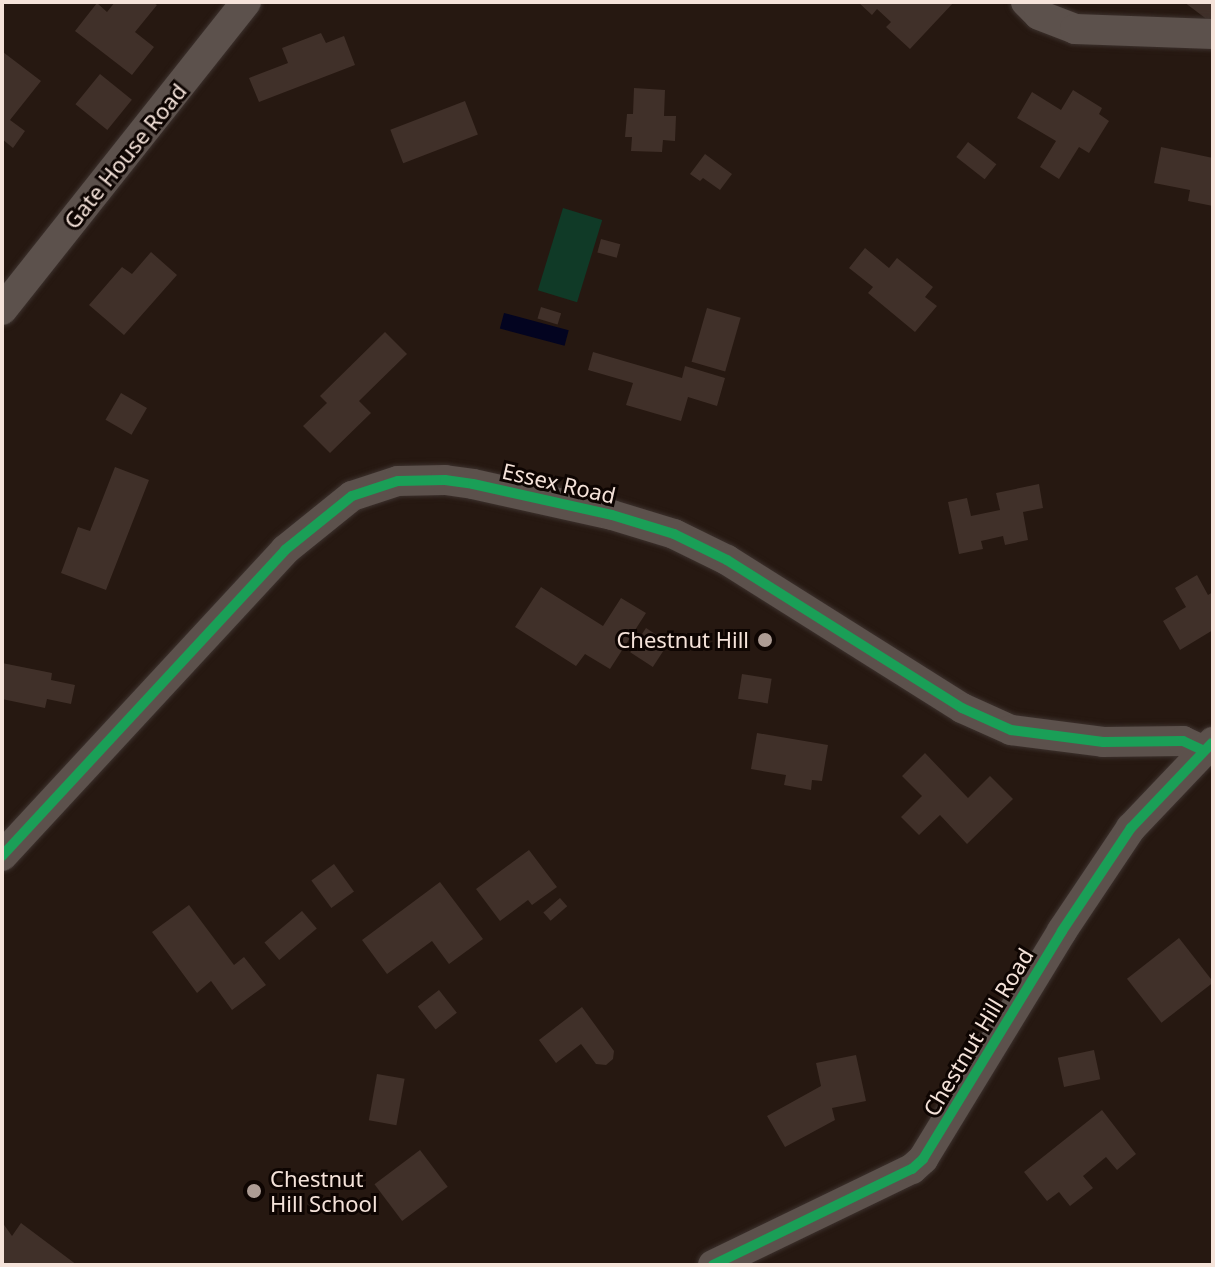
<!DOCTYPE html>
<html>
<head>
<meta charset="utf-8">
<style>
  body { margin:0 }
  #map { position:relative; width:1215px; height:1267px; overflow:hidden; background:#261811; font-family:"Noto Sans",sans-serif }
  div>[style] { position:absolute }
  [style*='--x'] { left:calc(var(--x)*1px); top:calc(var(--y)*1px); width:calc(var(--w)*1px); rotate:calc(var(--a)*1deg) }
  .green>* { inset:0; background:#103a27; transform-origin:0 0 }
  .water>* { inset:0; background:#030420; transform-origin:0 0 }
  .building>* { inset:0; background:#403029; transform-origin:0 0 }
  .roads { filter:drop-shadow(0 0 2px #3c312d) drop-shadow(0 0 2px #3c312d) }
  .minor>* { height:30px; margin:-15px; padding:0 15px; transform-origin:15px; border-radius:15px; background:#5c514c }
  .cycleway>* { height:10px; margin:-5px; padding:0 5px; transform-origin:5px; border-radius:5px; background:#1a9f57 }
  .dots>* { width:22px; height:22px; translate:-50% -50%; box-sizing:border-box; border:4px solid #0e0502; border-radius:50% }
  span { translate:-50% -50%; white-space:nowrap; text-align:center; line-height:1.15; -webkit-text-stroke:6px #0e0502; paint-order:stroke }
  .street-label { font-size:22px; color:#f5e3da }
  .poi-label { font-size:22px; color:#f5e3da }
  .right { translate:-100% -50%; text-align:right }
  .left { translate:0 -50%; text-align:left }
  .frame { position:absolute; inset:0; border:4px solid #f5e3da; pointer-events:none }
</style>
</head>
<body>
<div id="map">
  <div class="green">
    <i style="left:563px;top:208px;width:41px;height:86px;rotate:17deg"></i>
  </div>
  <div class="water">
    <i style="left:504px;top:313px;width:67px;height:16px;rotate:15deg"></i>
  </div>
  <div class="building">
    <i style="clip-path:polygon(115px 2px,152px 2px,157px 5px,135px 32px,154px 47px,132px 75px,75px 31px,97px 3px,107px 12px)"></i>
    <i style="clip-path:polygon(858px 2px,954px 2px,910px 49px,886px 27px,891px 22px,877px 9px,872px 15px)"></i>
    <i style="clip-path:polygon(1184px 2px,1213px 2px,1213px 24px)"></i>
    <i style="clip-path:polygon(321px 33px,326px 43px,344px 36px,355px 65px,259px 102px,249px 78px,288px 63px,282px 48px)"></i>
    <i style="clip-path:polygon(3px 52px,41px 81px,10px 120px,25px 131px,13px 148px,2px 139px)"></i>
    <i style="left:100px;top:74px;width:41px;height:39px;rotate:39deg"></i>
    <i style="clip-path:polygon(634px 88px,665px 90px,664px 116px,676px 116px,675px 141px,663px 140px,662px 152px,631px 151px,632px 137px,625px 137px,627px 114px,633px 114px)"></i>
    <i style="clip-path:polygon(1073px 90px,1102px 108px,1099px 114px,1109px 121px,1089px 153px,1079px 147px,1059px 179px,1040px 167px,1056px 141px,1017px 118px,1032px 92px,1061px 110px)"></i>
    <i style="left:465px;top:101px;width:36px;height:80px;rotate:69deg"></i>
    <i style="left:968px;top:142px;width:36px;height:19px;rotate:38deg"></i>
    <i style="clip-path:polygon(1161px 147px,1213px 158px,1213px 206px,1188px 201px,1190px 190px,1154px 183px)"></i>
    <i style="clip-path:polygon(705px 154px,732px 174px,720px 190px,703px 178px,700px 181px,690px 174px)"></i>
    <i style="left:601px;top:239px;width:20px;height:14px;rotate:15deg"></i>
    <i style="clip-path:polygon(865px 248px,889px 268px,897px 258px,933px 287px,925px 297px,937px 306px,915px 332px,868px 293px,873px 287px,849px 268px)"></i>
    <i style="clip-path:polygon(151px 252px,177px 275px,124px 335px,89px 305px,122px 267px,132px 274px)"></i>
    <i style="left:541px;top:307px;width:21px;height:12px;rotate:17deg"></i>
    <i style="left:707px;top:308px;width:35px;height:56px;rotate:16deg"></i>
    <i style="clip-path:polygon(385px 332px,407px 354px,359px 401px,371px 413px,330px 453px,303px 426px,327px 403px,320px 396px)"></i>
    <i style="clip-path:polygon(593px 352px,682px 378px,685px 366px,725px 378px,717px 406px,688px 397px,681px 421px,626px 405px,633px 383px,588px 370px)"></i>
    <i style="left:121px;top:393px;width:30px;height:31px;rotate:30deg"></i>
    <i style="clip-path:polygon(115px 467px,149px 480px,106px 590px,61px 573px,78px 527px,90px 531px)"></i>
    <i style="clip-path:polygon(1039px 484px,1043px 508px,1023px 512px,1028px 540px,1005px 545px,1003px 536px,981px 541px,983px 549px,959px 554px,948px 502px,967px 498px,971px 516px,1000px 510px,996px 493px)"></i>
    <i style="clip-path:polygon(1197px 575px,1208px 595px,1213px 592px,1213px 630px,1180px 650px,1163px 621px,1186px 607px,1175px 588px)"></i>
    <i style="clip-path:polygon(541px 587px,603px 626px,621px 598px,646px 613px,610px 669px,585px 654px,576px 666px,515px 627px)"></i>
    <i style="left:646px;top:628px;width:27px;height:29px;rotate:33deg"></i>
    <i style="clip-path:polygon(2px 663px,52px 673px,51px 680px,75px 685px,71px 704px,47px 699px,45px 708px,2px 699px)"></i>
    <i style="left:742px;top:674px;width:30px;height:25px;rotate:9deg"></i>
    <i style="clip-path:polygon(757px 733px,828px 745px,822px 781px,812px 780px,811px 790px,784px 785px,786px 775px,751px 769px)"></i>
    <i style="clip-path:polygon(925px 753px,968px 798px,990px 776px,1013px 799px,967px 844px,940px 815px,919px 835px,901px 817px,922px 796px,902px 776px)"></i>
    <i style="clip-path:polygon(529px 850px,557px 887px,532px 905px,528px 900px,500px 921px,476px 889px)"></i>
    <i style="left:334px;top:864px;width:34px;height:28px;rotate:54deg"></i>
    <i style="clip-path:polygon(440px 882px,483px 939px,449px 964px,432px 941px,387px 974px,362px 940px)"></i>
    <i style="left:560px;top:898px;width:11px;height:22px;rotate:49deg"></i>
    <i style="clip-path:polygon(189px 905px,234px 965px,244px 957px,266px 985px,232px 1010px,211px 981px,197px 993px,152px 932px)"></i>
    <i style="left:302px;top:911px;width:23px;height:49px;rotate:50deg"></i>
    <i style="left:1179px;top:938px;width:56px;height:66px;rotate:52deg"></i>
    <i style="left:439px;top:990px;width:29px;height:27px;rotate:52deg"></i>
    <i style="clip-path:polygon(582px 1007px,614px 1051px,613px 1059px,606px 1065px,596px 1064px,581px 1044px,556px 1063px,539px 1040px)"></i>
    <i style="left:1094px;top:1050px;width:30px;height:37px;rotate:78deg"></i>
    <i style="clip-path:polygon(856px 1055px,866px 1101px,832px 1108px,835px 1120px,785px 1147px,767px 1116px,821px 1086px,816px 1063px)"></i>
    <i style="left:377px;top:1074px;width:28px;height:47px;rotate:10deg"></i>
    <i style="clip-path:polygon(1102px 1110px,1136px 1154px,1117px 1170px,1106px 1157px,1083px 1176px,1093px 1188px,1070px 1206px,1059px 1192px,1047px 1201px,1024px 1172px)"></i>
    <i style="left:420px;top:1150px;width:46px;height:57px;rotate:53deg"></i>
    <i style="clip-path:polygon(2px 1222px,12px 1236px,21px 1223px,77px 1265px,2px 1265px)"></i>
  </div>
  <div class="roads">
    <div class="minor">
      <i style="--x:1026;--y:2;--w:18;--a:45"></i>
      <i style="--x:1039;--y:15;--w:39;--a:21"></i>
      <i style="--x:1075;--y:29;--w:138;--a:2.1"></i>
      <i style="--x:2;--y:310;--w:393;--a:-51.6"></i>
      <i style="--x:2;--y:856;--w:417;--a:-47.2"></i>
      <i style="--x:285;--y:550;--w:86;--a:-38.9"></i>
      <i style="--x:352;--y:496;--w:48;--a:-18.1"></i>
      <i style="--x:398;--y:481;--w:47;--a:-1.2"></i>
      <i style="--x:445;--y:480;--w:28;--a:8"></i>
      <i style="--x:473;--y:484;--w:142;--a:12.6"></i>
      <i style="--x:612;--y:515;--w:65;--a:17"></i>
      <i style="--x:674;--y:534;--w:59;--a:26.1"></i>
      <i style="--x:727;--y:560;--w:278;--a:32.2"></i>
      <i style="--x:962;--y:708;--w:54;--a:24.2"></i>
      <i style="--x:1011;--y:730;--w:93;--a:7.4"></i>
      <i style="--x:1103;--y:742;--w:80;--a:-0.7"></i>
      <i style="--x:1183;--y:741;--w:23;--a:25"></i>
      <i style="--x:713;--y:1265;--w:221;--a:-25.8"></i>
      <i style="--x:912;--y:1169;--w:15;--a:-42"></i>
      <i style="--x:923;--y:1159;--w:267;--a:-58.6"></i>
      <i style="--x:1062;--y:931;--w:124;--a:-56.2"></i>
      <i style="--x:1131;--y:828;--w:119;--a:-46.4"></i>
    </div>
  </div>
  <div class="cycleway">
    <i style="--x:2;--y:856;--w:417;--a:-47.2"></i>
    <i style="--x:285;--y:550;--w:86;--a:-38.9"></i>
    <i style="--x:352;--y:496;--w:48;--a:-18.1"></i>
    <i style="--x:398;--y:481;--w:47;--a:-1.2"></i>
    <i style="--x:445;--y:480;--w:28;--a:8"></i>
    <i style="--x:473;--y:484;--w:142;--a:12.6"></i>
    <i style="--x:612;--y:515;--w:65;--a:17"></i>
    <i style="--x:674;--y:534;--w:59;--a:26.1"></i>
    <i style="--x:727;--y:560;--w:278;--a:32.2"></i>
    <i style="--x:962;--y:708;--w:54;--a:24.2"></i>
    <i style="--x:1011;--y:730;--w:93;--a:7.4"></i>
    <i style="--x:1103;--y:742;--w:80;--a:-0.7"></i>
    <i style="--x:1183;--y:741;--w:23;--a:25"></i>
    <i style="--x:713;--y:1265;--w:221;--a:-25.8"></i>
    <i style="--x:912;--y:1169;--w:15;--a:-42"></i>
    <i style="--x:923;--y:1159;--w:267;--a:-58.6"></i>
    <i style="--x:1062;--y:931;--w:124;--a:-56.2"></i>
    <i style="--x:1131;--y:828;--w:117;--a:-46.4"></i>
  </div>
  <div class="dots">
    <i style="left:765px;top:640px;background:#ad9c94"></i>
    <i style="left:254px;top:1191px;background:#ad9c94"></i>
  </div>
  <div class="street-label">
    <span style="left:125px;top:156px;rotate:-51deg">Gate House Road</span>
    <span style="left:559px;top:483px;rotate:13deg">Essex Road</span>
    <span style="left:978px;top:1032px;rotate:-59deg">Chestnut Hill Road</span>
  </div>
  <div class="poi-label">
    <span class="right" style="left:749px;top:640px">Chestnut Hill</span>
    <span class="left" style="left:270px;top:1191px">Chestnut<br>Hill School</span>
  </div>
  <div class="frame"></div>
</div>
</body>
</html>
